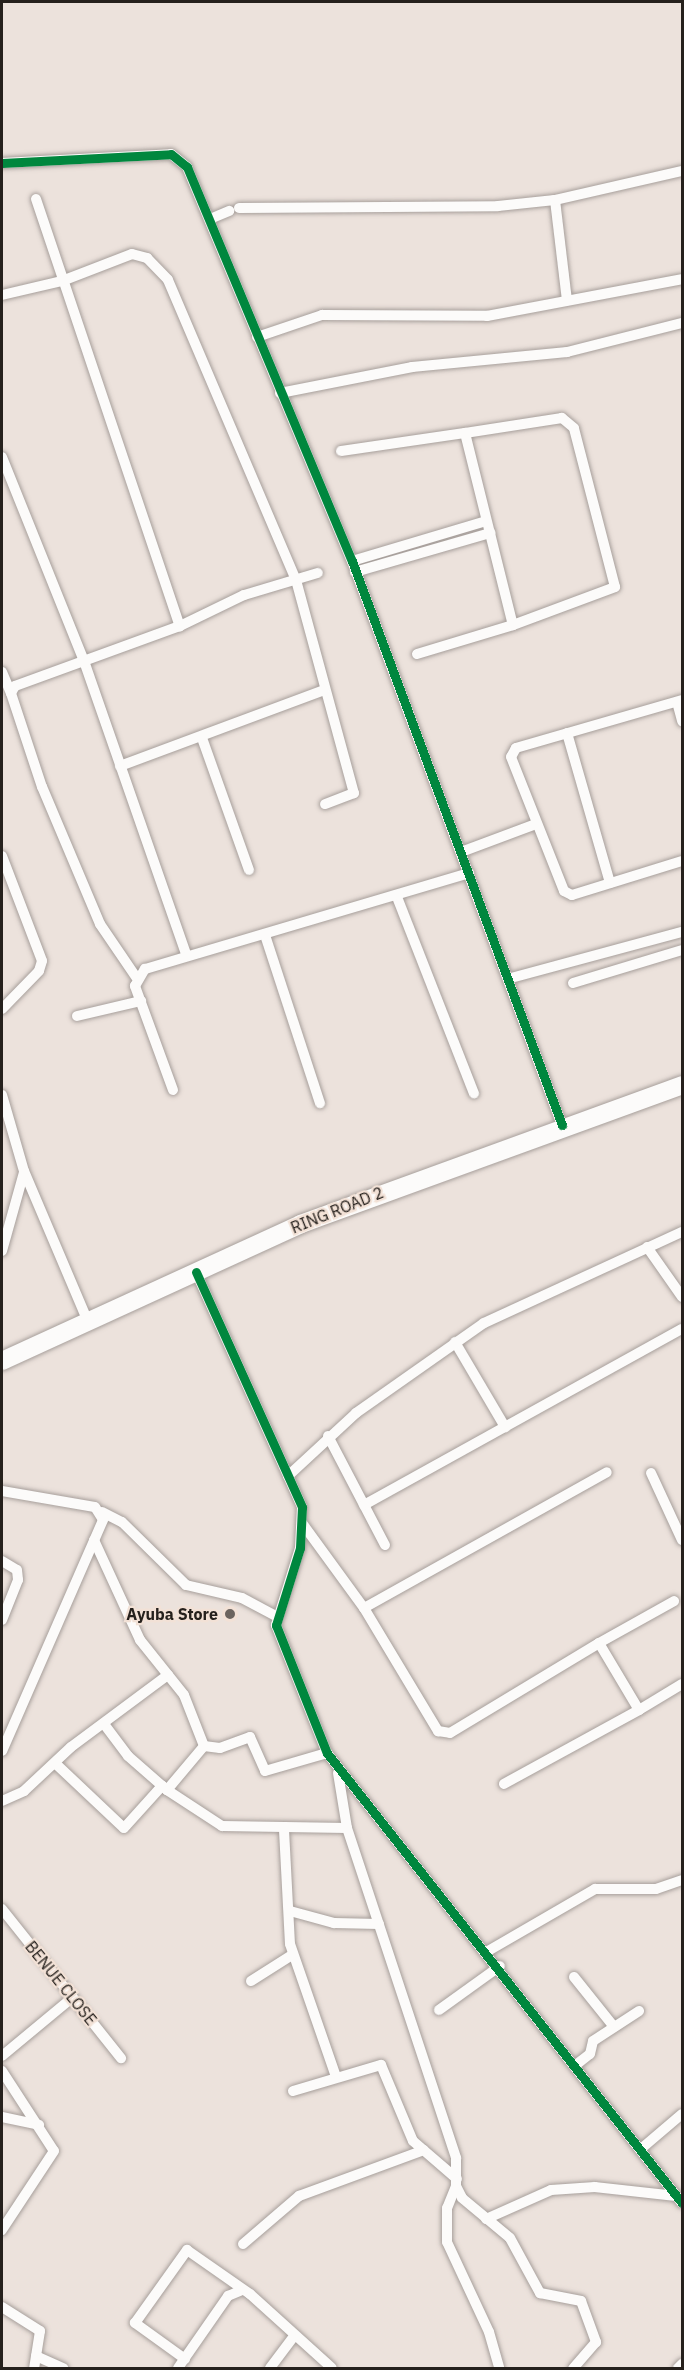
<!DOCTYPE html>
<html>
<head>
<meta charset="utf-8">
<style>
  body { margin:0 }
  #map { position:relative; width:684px; height:2370px; overflow:hidden; background:#ece2dc; font-family:"IBM Plex Sans",sans-serif }
  div>[style] { position:absolute }
  [style*='--x'] { left:calc(var(--x)*1px); top:calc(var(--y)*1px); width:calc(var(--w)*1px); rotate:calc(var(--a)*1deg) }
  .roads { filter:drop-shadow(0 0 2px #a79f9b) drop-shadow(0 0 2px #a79f9b) }
  .minor>* { height:10px; margin:-5px; padding:0 5px; transform-origin:5px; border-radius:5px; background:#fcfbfa }
  .primary>* { height:18px; margin:-9px; padding:0 9px; transform-origin:9px; border-radius:9px; background:#fcfbfa }
  .cycleway>* { height:9px; margin:-4.5px; padding:0 4.5px; transform-origin:4.5px; border-radius:4.5px; background:#00873e }
  .dots>* { width:16px; height:16px; translate:-50% -50%; box-sizing:border-box; border:3px solid #f2e1d6; border-radius:50% }
  span { translate:-50% -50%; white-space:nowrap; text-align:center; line-height:1.15; -webkit-text-stroke:4.5px #f2e1d6; paint-order:stroke }
  .street-label { font-size:16px; color:#25201c }
  .poi-label { font-size:16px; color:#25201c; font-weight:700 }
  .right { translate:-100% -50%; text-align:right }
  .frame { position:absolute; inset:0; border:3px solid #25201c; pointer-events:none }
</style>
</head>
<body>
<div id="map">
  <div class="roads">
    <div class="minor">
      <i style="--x:2;--y:163;--w:169;--a:-3"></i>
      <i style="--x:171;--y:154;--w:21;--a:39"></i>
      <i style="--x:187;--y:167;--w:427;--a:67.3"></i>
      <i style="--x:352;--y:561;--w:602;--a:69.58"></i>
      <i style="--x:36;--y:199;--w:451;--a:71.4"></i>
      <i style="--x:555;--y:200;--w:101;--a:83.2"></i>
      <i style="--x:239;--y:208;--w:259;--a:-0.4"></i>
      <i style="--x:498;--y:206;--w:57;--a:-6"></i>
      <i style="--x:555;--y:200;--w:130;--a:-12.9"></i>
      <i style="--x:210;--y:219;--w:21;--a:-23"></i>
      <i style="--x:2;--y:295;--w:62;--a:-13.1"></i>
      <i style="--x:62;--y:281;--w:75;--a:-21.1"></i>
      <i style="--x:132;--y:254;--w:16;--a:15"></i>
      <i style="--x:147;--y:258;--w:30;--a:46"></i>
      <i style="--x:168;--y:280;--w:326;--a:66.9"></i>
      <i style="--x:296;--y:580;--w:221;--a:74.8"></i>
      <i style="--x:354;--y:793;--w:31;--a:159"></i>
      <i style="--x:257;--y:337;--w:69;--a:-18.7"></i>
      <i style="--x:322;--y:315;--w:165;--a:0.3"></i>
      <i style="--x:487;--y:316;--w:198;--a:-10.7"></i>
      <i style="--x:280;--y:393;--w:135;--a:-11.1"></i>
      <i style="--x:412;--y:367;--w:156;--a:-5.5"></i>
      <i style="--x:567;--y:352;--w:119;--a:-14.2"></i>
      <i style="--x:341;--y:451;--w:125;--a:-8.3"></i>
      <i style="--x:2;--y:457;--w:220;--a:68.1"></i>
      <i style="--x:84;--y:661;--w:312;--a:70.8"></i>
      <i style="--x:352;--y:561;--w:140;--a:-16.6"></i>
      <i style="--x:355;--y:572;--w:141;--a:-16.1"></i>
      <i style="--x:417;--y:654;--w:100;--a:-16.8"></i>
      <i style="--x:513;--y:625;--w:109;--a:-20.4"></i>
      <i style="--x:615;--y:587;--w:164;--a:-104.5"></i>
      <i style="--x:574;--y:428;--w:16;--a:-140"></i>
      <i style="--x:562;--y:418;--w:98;--a:171.2"></i>
      <i style="--x:465;--y:433;--w:198;--a:76"></i>
      <i style="--x:2;--y:672;--w:23;--a:67"></i>
      <i style="--x:682;--y:700;--w:173;--a:163.9"></i>
      <i style="--x:516;--y:748;--w:10;--a:119"></i>
      <i style="--x:511;--y:757;--w:144;--a:68.4"></i>
      <i style="--x:564;--y:891;--w:9;--a:27"></i>
      <i style="--x:572;--y:895;--w:115;--a:-17.2"></i>
      <i style="--x:677;--y:702;--w:20;--a:75"></i>
      <i style="--x:567;--y:733;--w:156;--a:74"></i>
      <i style="--x:202;--y:738;--w:140;--a:70.4"></i>
      <i style="--x:120;--y:766;--w:218;--a:-20.4"></i>
      <i style="--x:461;--y:852;--w:80;--a:-20.5"></i>
      <i style="--x:2;--y:856;--w:112;--a:69.1"></i>
      <i style="--x:42;--y:961;--w:10;--a:107"></i>
      <i style="--x:39;--y:971;--w:53;--a:134.2"></i>
      <i style="--x:397;--y:897;--w:211;--a:68.6"></i>
      <i style="--x:265;--y:935;--w:177;--a:71.9"></i>
      <i style="--x:136;--y:977;--w:64;--a:-124.2"></i>
      <i style="--x:100;--y:924;--w:149;--a:-112.9"></i>
      <i style="--x:42;--y:787;--w:99;--a:-108.3"></i>
      <i style="--x:11;--y:693;--w:8;--a:-60"></i>
      <i style="--x:15;--y:686;--w:176;--a:-20"></i>
      <i style="--x:180;--y:626;--w:71;--a:-25.8"></i>
      <i style="--x:244;--y:595;--w:77;--a:-16.6"></i>
      <i style="--x:511;--y:978;--w:177;--a:-15.1"></i>
      <i style="--x:573;--y:983;--w:114;--a:-16.8"></i>
      <i style="--x:77;--y:1016;--w:66;--a:-13.2"></i>
      <i style="--x:173;--y:1090;--w:111;--a:-110.1"></i>
      <i style="--x:135;--y:986;--w:20;--a:-60"></i>
      <i style="--x:145;--y:969;--w:338;--a:-16.5"></i>
      <i style="--x:2;--y:1095;--w:79;--a:73.9"></i>
      <i style="--x:24;--y:1171;--w:166;--a:67"></i>
      <i style="--x:647;--y:1247;--w:61;--a:55"></i>
      <i style="--x:2;--y:1251;--w:82;--a:-74.4"></i>
      <i style="--x:196;--y:1272;--w:258;--a:65.7"></i>
      <i style="--x:302;--y:1507;--w:41;--a:92.8"></i>
      <i style="--x:300;--y:1548;--w:81;--a:107.3"></i>
      <i style="--x:276;--y:1625;--w:138;--a:68.3"></i>
      <i style="--x:327;--y:1753;--w:573;--a:51.73"></i>
      <i style="--x:455;--y:1342;--w:99;--a:59.5"></i>
      <i style="--x:328;--y:1436;--w:123;--a:62.4"></i>
      <i style="--x:651;--y:1473;--w:74;--a:65.2"></i>
      <i style="--x:288;--y:1476;--w:93;--a:-42.8"></i>
      <i style="--x:356;--y:1413;--w:156;--a:-35.1"></i>
      <i style="--x:484;--y:1323;--w:218;--a:-24.7"></i>
      <i style="--x:2;--y:1491;--w:94;--a:9.8"></i>
      <i style="--x:95;--y:1507;--w:15;--a:58"></i>
      <i style="--x:103;--y:1520;--w:252;--a:113.6"></i>
      <i style="--x:364;--y:1505;--w:363;--a:-29"></i>
      <i style="--x:102;--y:1512;--w:22;--a:27"></i>
      <i style="--x:122;--y:1522;--w:90;--a:44.5"></i>
      <i style="--x:186;--y:1585;--w:57;--a:13.1"></i>
      <i style="--x:242;--y:1598;--w:38;--a:28"></i>
      <i style="--x:302;--y:1523;--w:105;--a:53.9"></i>
      <i style="--x:364;--y:1608;--w:144;--a:59"></i>
      <i style="--x:438;--y:1731;--w:12;--a:9"></i>
      <i style="--x:450;--y:1733;--w:174;--a:-31.1"></i>
      <i style="--x:599;--y:1643;--w:78;--a:59.2"></i>
      <i style="--x:639;--y:1710;--w:154;--a:151.3"></i>
      <i style="--x:94;--y:1540;--w:110;--a:65.3"></i>
      <i style="--x:140;--y:1640;--w:70;--a:51.3"></i>
      <i style="--x:184;--y:1695;--w:55;--a:68.6"></i>
      <i style="--x:204;--y:1746;--w:16;--a:7"></i>
      <i style="--x:220;--y:1748;--w:32;--a:-20"></i>
      <i style="--x:250;--y:1737;--w:37;--a:66"></i>
      <i style="--x:265;--y:1771;--w:65;--a:-16.2"></i>
      <i style="--x:2;--y:1561;--w:17;--a:31"></i>
      <i style="--x:17;--y:1570;--w:10;--a:84"></i>
      <i style="--x:18;--y:1580;--w:43;--a:111.8"></i>
      <i style="--x:364;--y:1608;--w:278;--a:-29.2"></i>
      <i style="--x:599;--y:1643;--w:86;--a:-29.2"></i>
      <i style="--x:639;--y:1710;--w:50;--a:-31.2"></i>
      <i style="--x:104;--y:1724;--w:40;--a:53"></i>
      <i style="--x:128;--y:1756;--w:52;--a:41.1"></i>
      <i style="--x:167;--y:1790;--w:66;--a:33.2"></i>
      <i style="--x:222;--y:1826;--w:125;--a:0.9"></i>
      <i style="--x:56;--y:1764;--w:93;--a:43.3"></i>
      <i style="--x:124;--y:1828;--w:57;--a:-47.9"></i>
      <i style="--x:338;--y:1773;--w:56;--a:80.7"></i>
      <i style="--x:347;--y:1828;--w:348;--a:71.7"></i>
      <i style="--x:456;--y:2158;--w:28;--a:90"></i>
      <i style="--x:456;--y:2186;--w:13;--a:63"></i>
      <i style="--x:462;--y:2198;--w:62;--a:39.8"></i>
      <i style="--x:510;--y:2238;--w:63;--a:61.4"></i>
      <i style="--x:540;--y:2293;--w:42;--a:11"></i>
      <i style="--x:581;--y:2301;--w:44;--a:69.9"></i>
      <i style="--x:596;--y:2342;--w:35;--a:131"></i>
      <i style="--x:167;--y:1790;--w:57;--a:-49.9"></i>
      <i style="--x:2;--y:1801;--w:24;--a:-24"></i>
      <i style="--x:24;--y:1791;--w:64;--a:-43.1"></i>
      <i style="--x:71;--y:1747;--w:121;--a:-36.6"></i>
      <i style="--x:284;--y:1830;--w:114;--a:87"></i>
      <i style="--x:290;--y:1944;--w:141;--a:70.9"></i>
      <i style="--x:2;--y:1909;--w:191;--a:51.4"></i>
      <i style="--x:290;--y:1911;--w:46;--a:15.3"></i>
      <i style="--x:334;--y:1923;--w:45;--a:1.3"></i>
      <i style="--x:488;--y:1951;--w:124;--a:-30.1"></i>
      <i style="--x:595;--y:1889;--w:61;--a:0"></i>
      <i style="--x:656;--y:1889;--w:28;--a:-19"></i>
      <i style="--x:574;--y:1977;--w:64;--a:51.3"></i>
      <i style="--x:251;--y:1981;--w:49;--a:-32.4"></i>
      <i style="--x:439;--y:2010;--w:75;--a:-35.8"></i>
      <i style="--x:2;--y:2056;--w:92;--a:-39.7"></i>
      <i style="--x:577;--y:2064;--w:16;--a:-38"></i>
      <i style="--x:590;--y:2054;--w:13;--a:-77"></i>
      <i style="--x:593;--y:2041;--w:55;--a:-33.1"></i>
      <i style="--x:2;--y:2071;--w:95;--a:57"></i>
      <i style="--x:54;--y:2151;--w:95;--a:123.4"></i>
      <i style="--x:293;--y:2091;--w:92;--a:-16.5"></i>
      <i style="--x:381;--y:2065;--w:82;--a:67.2"></i>
      <i style="--x:413;--y:2141;--w:58;--a:40.8"></i>
      <i style="--x:2;--y:2117;--w:38;--a:12"></i>
      <i style="--x:642;--y:2148;--w:52;--a:-40.4"></i>
      <i style="--x:456;--y:2186;--w:24;--a:112"></i>
      <i style="--x:447;--y:2208;--w:34;--a:90"></i>
      <i style="--x:447;--y:2242;--w:99;--a:65"></i>
      <i style="--x:489;--y:2332;--w:37;--a:74"></i>
      <i style="--x:486;--y:2219;--w:71;--a:-24"></i>
      <i style="--x:551;--y:2190;--w:44;--a:-3.9"></i>
      <i style="--x:595;--y:2187;--w:81;--a:6.4"></i>
      <i style="--x:243;--y:2244;--w:74;--a:-40.6"></i>
      <i style="--x:299;--y:2196;--w:133;--a:-20.2"></i>
      <i style="--x:2;--y:2307;--w:45;--a:32.3"></i>
      <i style="--x:40;--y:2331;--w:37;--a:99"></i>
      <i style="--x:36;--y:2356;--w:30;--a:24"></i>
      <i style="--x:185;--y:2359;--w:62;--a:-144.2"></i>
      <i style="--x:135;--y:2323;--w:90;--a:-54.5"></i>
      <i style="--x:187;--y:2250;--w:77;--a:34.9"></i>
      <i style="--x:250;--y:2294;--w:110;--a:42.1"></i>
      <i style="--x:178;--y:2368;--w:88;--a:-55.2"></i>
      <i style="--x:228;--y:2296;--w:13;--a:-23"></i>
      <i style="--x:270;--y:2368;--w:40;--a:-53"></i>
      <i style="--x:678;--y:2368;--w:6;--a:-45"></i>
    </div>
    <div class="primary">
      <i style="--x:2;--y:1361;--w:329;--a:-24.6"></i>
      <i style="--x:301;--y:1224;--w:406;--a:-20"></i>
    </div>
  </div>
  <div class="cycleway">
    <i style="--x:2;--y:163;--w:169;--a:-3"></i>
    <i style="--x:171;--y:154;--w:21;--a:39"></i>
    <i style="--x:187;--y:167;--w:427;--a:67.3"></i>
    <i style="--x:352;--y:561;--w:602;--a:69.58"></i>
    <i style="--x:196;--y:1272;--w:258;--a:65.7"></i>
    <i style="--x:302;--y:1507;--w:41;--a:92.8"></i>
    <i style="--x:300;--y:1548;--w:81;--a:107.3"></i>
    <i style="--x:276;--y:1625;--w:138;--a:68.3"></i>
    <i style="--x:327;--y:1753;--w:573;--a:51.73"></i>
  </div>
  <div class="dots">
    <i style="left:230px;top:1614px;background:#6b645f"></i>
  </div>
  <div class="street-label">
    <span style="left:337px;top:1210px;rotate:-22deg">RING ROAD 2</span>
    <span style="left:61px;top:1983px;rotate:51deg">BENUE CLOSE</span>
  </div>
  <div class="poi-label">
    <span class="right" style="left:218px;top:1614px">Ayuba Store</span>
  </div>
  <div class="frame"></div>
</div>
</body>
</html>
